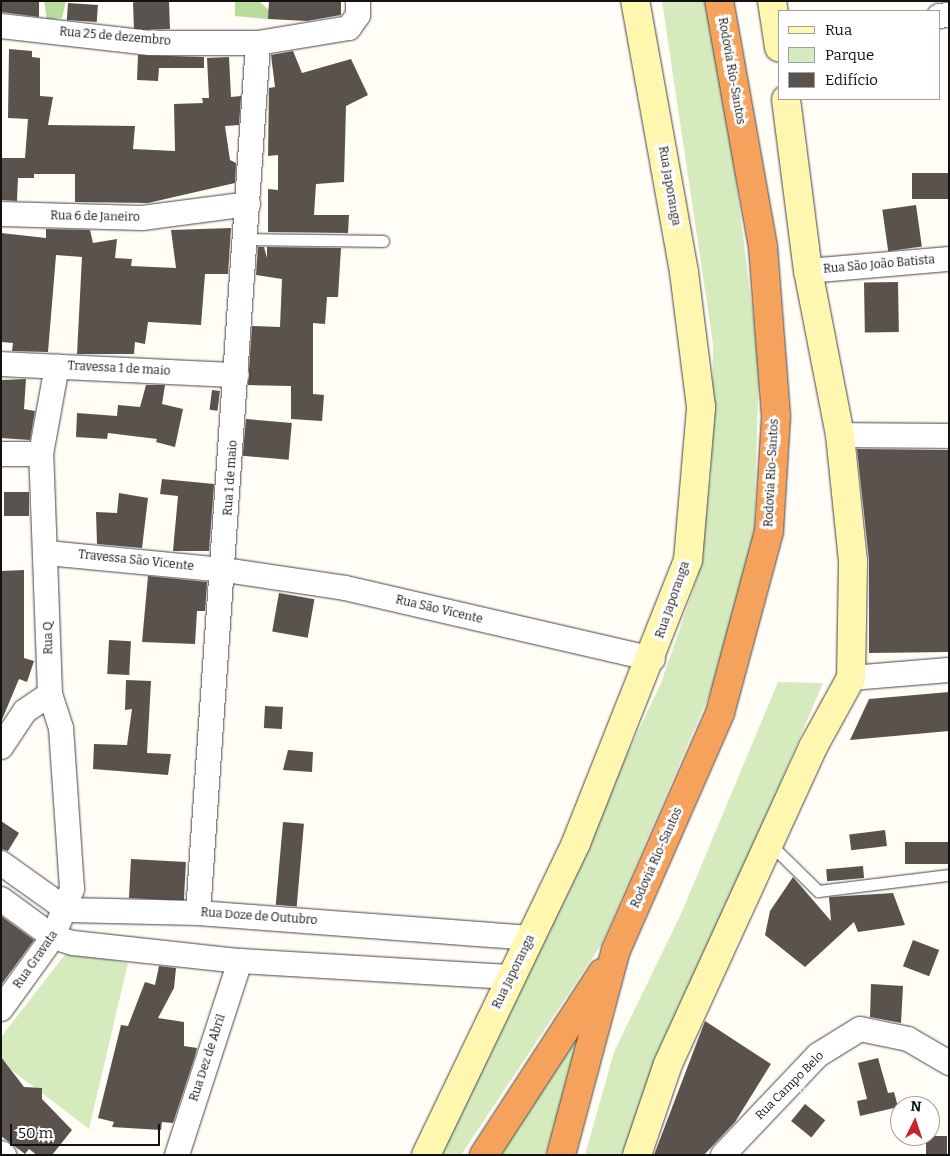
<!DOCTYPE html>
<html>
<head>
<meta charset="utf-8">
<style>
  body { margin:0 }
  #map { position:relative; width:950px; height:1156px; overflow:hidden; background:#fffdf5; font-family:Bitter,serif }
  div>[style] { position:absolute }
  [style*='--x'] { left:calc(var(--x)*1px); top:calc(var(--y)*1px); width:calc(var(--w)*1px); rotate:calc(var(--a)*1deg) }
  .green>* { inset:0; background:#d5ebbd }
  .forest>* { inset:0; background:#b9dc9c }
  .building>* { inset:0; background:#5a524d; transform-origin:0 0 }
  .roads { filter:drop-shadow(0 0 1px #444) drop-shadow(0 0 1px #444) }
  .lane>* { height:11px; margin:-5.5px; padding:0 5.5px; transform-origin:5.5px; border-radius:5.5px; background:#fff }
  .street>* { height:24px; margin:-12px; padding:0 12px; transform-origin:12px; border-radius:12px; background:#fff }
  .secondary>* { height:28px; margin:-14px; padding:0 14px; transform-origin:14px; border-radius:14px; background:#fff6b0 }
  .highway>* { height:28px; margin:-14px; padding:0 14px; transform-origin:14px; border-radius:14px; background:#f5a25d }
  span { translate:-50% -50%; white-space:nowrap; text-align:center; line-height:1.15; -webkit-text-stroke:5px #fff; paint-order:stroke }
  .street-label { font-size:12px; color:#111 }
  .frame { position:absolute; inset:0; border:2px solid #111; pointer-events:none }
  .legend { position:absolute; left:778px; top:10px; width:162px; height:90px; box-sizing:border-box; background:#fff; border:1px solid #a0a0a0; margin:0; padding:6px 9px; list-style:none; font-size:15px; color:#111 }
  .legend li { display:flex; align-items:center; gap:10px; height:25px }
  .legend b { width:25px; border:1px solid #a0a0a0 }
  .north { position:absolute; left:890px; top:1096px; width:50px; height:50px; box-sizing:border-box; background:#fff; border:1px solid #a0a0a0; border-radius:50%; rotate:4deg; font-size:14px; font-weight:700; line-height:20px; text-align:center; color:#111 }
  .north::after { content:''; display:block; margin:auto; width:18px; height:22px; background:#c4262e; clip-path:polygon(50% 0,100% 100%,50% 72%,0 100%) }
  .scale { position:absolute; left:10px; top:1124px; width:150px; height:22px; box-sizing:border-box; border:2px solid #111; border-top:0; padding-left:6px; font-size:15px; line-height:18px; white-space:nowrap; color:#111; -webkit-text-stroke:4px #fff; paint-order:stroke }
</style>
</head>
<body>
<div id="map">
  <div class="green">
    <i style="clip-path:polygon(662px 1px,705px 1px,734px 162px,759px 365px,754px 534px,714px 684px,601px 945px,461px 1155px,437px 1155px,661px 683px,698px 576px,711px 476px,713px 344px)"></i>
    <i style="clip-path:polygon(778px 682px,823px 683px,621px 1155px,585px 1155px,614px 1052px,681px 914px)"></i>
    <i style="clip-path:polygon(67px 952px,128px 963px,89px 1129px,1px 1062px,1px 1037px)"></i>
    <i style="clip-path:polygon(590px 1015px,545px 1155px,497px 1155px)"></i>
  </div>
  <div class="forest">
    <i style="clip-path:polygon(44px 1px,66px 1px,62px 18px,47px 20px)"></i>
    <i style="clip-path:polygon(235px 1px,259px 1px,269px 10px,268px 19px,235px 16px)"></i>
  </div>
  <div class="building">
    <i style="clip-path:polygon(1px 1px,39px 1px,39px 17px,1px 12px)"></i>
    <i style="left:169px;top:1px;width:28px;height:36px;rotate:88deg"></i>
    <i style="clip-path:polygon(269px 1px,341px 1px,341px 15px,307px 21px,268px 19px)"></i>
    <i style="left:68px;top:3px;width:30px;height:17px;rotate:4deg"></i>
    <i style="clip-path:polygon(9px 49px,32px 51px,32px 57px,40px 58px,40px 96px,53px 97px,48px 125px,135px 126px,133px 149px,175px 151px,174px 104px,203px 103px,202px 98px,209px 98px,207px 58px,229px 57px,231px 97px,241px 96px,239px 125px,225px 126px,230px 160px,236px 163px,235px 183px,148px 203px,75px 202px,75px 174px,34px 174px,34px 178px,18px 178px,17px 201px,1px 200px,1px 158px,25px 158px,28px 119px,8px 118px)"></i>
    <i style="clip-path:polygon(293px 51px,302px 73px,351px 59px,368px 95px,346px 106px,344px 182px,316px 184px,314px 215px,349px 215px,348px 233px,268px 232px,268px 189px,278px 190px,278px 155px,268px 156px,269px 88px,275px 87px,271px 55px)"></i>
    <i style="clip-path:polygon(138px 55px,204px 57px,204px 68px,159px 68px,158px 81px,137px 80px)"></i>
    <i style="left:949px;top:173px;width:26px;height:37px;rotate:90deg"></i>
    <i style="left:916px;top:205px;width:42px;height:34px;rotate:82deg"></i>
    <i style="clip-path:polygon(231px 228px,228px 274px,205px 274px,201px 325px,148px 322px,145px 344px,135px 342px,134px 354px,77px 354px,82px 257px,56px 255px,48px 352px,12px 351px,13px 343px,1px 342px,1px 233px,46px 238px,46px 229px,90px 230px,93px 243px,117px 239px,115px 258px,132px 259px,131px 266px,176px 268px,171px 230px)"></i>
    <i style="clip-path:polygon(258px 247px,264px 247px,267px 258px,267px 247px,341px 248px,338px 297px,327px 297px,325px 324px,313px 323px,313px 394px,324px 395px,322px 421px,291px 419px,291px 386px,248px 385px,252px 326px,280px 327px,282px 279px,256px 275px)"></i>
    <i style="left:898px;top:282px;width:50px;height:34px;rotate:89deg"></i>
    <i style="clip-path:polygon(26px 379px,24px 409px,35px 411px,30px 440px,1px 438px,1px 380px)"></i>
    <i style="clip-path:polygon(146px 385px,165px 385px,162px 404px,183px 409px,175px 447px,156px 442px,157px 439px,108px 433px,107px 439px,76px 437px,77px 413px,117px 416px,118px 405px,140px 407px)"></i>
    <i style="left:212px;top:390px;width:8px;height:20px;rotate:7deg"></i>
    <i style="left:246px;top:419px;width:46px;height:37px;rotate:5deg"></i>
    <i style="clip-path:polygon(857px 449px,949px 450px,949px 652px,869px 653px,869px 560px)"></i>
    <i style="clip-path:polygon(162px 479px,214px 484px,209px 551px,173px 551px,178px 496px,160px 494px)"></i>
    <i style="left:4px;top:492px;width:25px;height:24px"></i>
    <i style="clip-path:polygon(119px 493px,148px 498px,142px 548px,97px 544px,96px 512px,117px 513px)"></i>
    <i style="clip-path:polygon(24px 570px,24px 658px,34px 661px,27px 682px,19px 679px,1px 722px,1px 571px)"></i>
    <i style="clip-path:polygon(148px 576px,207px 582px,205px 611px,197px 611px,195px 644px,142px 642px)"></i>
    <i style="left:279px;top:593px;width:36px;height:39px;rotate:10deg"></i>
    <i style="left:109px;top:640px;width:22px;height:34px;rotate:3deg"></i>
    <i style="clip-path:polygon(126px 680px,151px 681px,147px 753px,171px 754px,168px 775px,93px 769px,94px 744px,127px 745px,132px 709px,125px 710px)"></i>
    <i style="clip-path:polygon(949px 692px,949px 731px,850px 740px,869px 699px)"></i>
    <i style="left:265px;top:706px;width:18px;height:22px;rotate:3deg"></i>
    <i style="clip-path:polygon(288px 750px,313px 752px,312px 772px,283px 770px)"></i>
    <i style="clip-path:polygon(1px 821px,19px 833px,8px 851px,1px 849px)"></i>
    <i style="left:283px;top:822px;width:21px;height:83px;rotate:5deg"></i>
    <i style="left:885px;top:830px;width:16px;height:36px;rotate:83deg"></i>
    <i style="left:949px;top:842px;width:22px;height:44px;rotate:90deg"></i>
    <i style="left:131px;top:859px;width:55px;height:39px;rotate:3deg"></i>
    <i style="left:863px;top:866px;width:12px;height:37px;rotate:85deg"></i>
    <i style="clip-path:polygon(793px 877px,831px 921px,829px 897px,893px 893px,905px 925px,858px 932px,854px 922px,805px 967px,765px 935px,770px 911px)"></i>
    <i style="clip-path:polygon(1px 916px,34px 940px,1px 985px)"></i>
    <i style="left:913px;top:940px;width:28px;height:28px;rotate:21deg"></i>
    <i style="clip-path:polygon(159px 966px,176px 968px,174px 988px,158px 1018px,184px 1022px,184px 1046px,197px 1048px,195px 1056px,173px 1123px,162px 1122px,161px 1130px,112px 1127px,114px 1122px,98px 1118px,121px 1025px,128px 1026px,145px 982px,155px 985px)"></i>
    <i style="clip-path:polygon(871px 984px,903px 986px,901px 1023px,870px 1017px)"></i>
    <i style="clip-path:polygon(705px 1021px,771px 1064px,735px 1122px,704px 1155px,654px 1155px)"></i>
    <i style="clip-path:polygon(1px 1057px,24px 1087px,42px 1088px,42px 1099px,72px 1130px,52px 1155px,37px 1155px,29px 1149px,25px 1154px,1px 1136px)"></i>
    <i style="clip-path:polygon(878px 1058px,888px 1093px,894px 1092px,898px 1107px,860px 1116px,857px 1101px,867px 1099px,858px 1063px)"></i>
    <i style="left:805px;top:1104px;width:26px;height:22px;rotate:39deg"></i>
    <i style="left:926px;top:1136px;width:21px;height:19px"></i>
  </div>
  <div class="roads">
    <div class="lane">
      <i style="--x:246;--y:239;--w:137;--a:0.8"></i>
      <i style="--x:769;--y:843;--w:69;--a:44.4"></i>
      <i style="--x:818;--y:891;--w:132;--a:-7"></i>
    </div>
    <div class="street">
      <i style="--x:939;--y:16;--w:10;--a:-6"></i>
      <i style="--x:1;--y:26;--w:150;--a:6.5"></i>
      <i style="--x:150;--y:43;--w:108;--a:0"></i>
      <i style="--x:258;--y:43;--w:92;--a:-9.4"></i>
      <i style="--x:349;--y:28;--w:16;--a:-55"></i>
      <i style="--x:358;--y:15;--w:14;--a:-90"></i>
      <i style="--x:1;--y:214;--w:141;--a:1.6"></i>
      <i style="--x:142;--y:218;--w:107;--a:-7.5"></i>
      <i style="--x:808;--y:271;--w:142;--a:-4.9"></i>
      <i style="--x:1;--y:364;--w:236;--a:2.7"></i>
      <i style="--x:840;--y:435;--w:109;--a:0.5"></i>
      <i style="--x:1;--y:454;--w:40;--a:0"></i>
      <i style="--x:47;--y:553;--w:179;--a:5.5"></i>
      <i style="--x:225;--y:570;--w:121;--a:8.5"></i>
      <i style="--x:345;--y:588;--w:316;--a:13"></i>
      <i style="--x:851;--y:678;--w:98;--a:-4.7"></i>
      <i style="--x:1;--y:747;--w:43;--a:-56.3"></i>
      <i style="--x:25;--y:711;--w:30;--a:-34"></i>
      <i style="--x:1;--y:863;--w:81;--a:35.5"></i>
      <i style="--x:67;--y:910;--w:131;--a:1.3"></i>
      <i style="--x:198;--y:913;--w:334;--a:4.3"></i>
      <i style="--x:1;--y:899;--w:64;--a:36.2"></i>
      <i style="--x:53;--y:937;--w:21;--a:17"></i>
      <i style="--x:73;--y:943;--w:168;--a:6.2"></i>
      <i style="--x:240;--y:961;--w:272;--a:3.4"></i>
      <i style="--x:198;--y:913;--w:872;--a:-86.05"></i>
      <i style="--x:1;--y:1009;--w:89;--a:-54.2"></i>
      <i style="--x:53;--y:937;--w:52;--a:-68.4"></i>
      <i style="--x:72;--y:889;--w:161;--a:-93.9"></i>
      <i style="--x:61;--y:728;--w:36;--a:-108"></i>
      <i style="--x:50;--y:694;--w:240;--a:-92.1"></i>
      <i style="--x:41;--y:454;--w:89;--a:-79.7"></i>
      <i style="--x:1;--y:1153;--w:4;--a:34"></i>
      <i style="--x:177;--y:1155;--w:204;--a:-72"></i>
      <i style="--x:723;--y:1155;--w:138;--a:-46.5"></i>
      <i style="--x:818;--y:1055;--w:49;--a:-31.8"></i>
      <i style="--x:860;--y:1029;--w:49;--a:11.8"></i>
      <i style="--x:908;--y:1039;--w:48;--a:30.3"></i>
    </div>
    <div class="secondary">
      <i style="--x:772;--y:1;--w:47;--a:81.3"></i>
      <i style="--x:426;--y:1155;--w:346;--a:-64.3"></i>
      <i style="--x:576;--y:843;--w:304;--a:-68.4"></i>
      <i style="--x:688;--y:560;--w:154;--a:-85.1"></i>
      <i style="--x:701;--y:407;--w:136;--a:-97.2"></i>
      <i style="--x:684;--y:272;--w:275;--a:-100.2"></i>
      <i style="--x:637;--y:1155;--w:96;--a:-71.2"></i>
      <i style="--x:668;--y:1064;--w:349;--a:-65.4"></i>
      <i style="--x:813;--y:747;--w:79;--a:-61.2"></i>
      <i style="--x:851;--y:678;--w:117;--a:-89"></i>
      <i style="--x:853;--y:561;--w:127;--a:-95.9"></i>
      <i style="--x:840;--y:435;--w:167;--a:-101"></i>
      <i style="--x:808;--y:271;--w:173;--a:-97.3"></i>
    </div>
    <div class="highway">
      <i style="--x:484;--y:1155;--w:217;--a:-57"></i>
      <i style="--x:561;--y:1155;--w:212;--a:-75"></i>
      <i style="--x:616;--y:950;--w:259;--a:-66.3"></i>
      <i style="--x:720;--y:713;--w:188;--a:-74.9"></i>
      <i style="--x:769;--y:531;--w:115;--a:-86.5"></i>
      <i style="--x:776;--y:416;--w:169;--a:-94.4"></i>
      <i style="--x:763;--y:247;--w:250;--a:-100.1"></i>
    </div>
  </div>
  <div class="street-label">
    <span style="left:115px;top:37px;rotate:5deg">Rua 25 de dezembro</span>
    <span style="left:731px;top:71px;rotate:80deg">Rodovia Rio-Santos</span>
    <span style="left:669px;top:186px;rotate:80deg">Rua Japoranga</span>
    <span style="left:95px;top:217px;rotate:1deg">Rua 6 de Janeiro</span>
    <span style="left:879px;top:265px;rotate:-5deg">Rua São João Batista</span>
    <span style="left:119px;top:369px;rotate:3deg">Travessa 1 de maio</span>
    <span style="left:772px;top:473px;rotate:-87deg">Rodovia Rio-Santos</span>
    <span style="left:231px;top:478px;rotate:-86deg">Rua 1 de maio</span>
    <span style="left:136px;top:561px;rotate:6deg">Travessa São Vicente</span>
    <span style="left:673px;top:600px;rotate:-71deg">Rua Japoranga</span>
    <span style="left:439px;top:610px;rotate:13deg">Rua São Vicente</span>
    <span style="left:49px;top:638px;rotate:-91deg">Rua Q</span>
    <span style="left:657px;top:858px;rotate:-66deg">Rodovia Rio-Santos</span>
    <span style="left:259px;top:917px;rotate:4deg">Rua Doze de Outubro</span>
    <span style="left:36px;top:960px;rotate:-55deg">Rua Gravata</span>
    <span style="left:514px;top:972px;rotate:-64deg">Rua Japoranga</span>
    <span style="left:208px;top:1058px;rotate:-72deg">Rua Dez de Abril</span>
    <span style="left:790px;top:1086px;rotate:-45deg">Rua Campo Belo</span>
  </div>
  <div class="frame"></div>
  <ul class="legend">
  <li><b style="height:6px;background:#fff6b0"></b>Rua</li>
  <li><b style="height:14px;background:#d5ebbd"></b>Parque</li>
  <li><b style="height:14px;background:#5a524d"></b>Edifício</li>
  </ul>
  <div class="north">N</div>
  <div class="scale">50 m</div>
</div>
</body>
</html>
